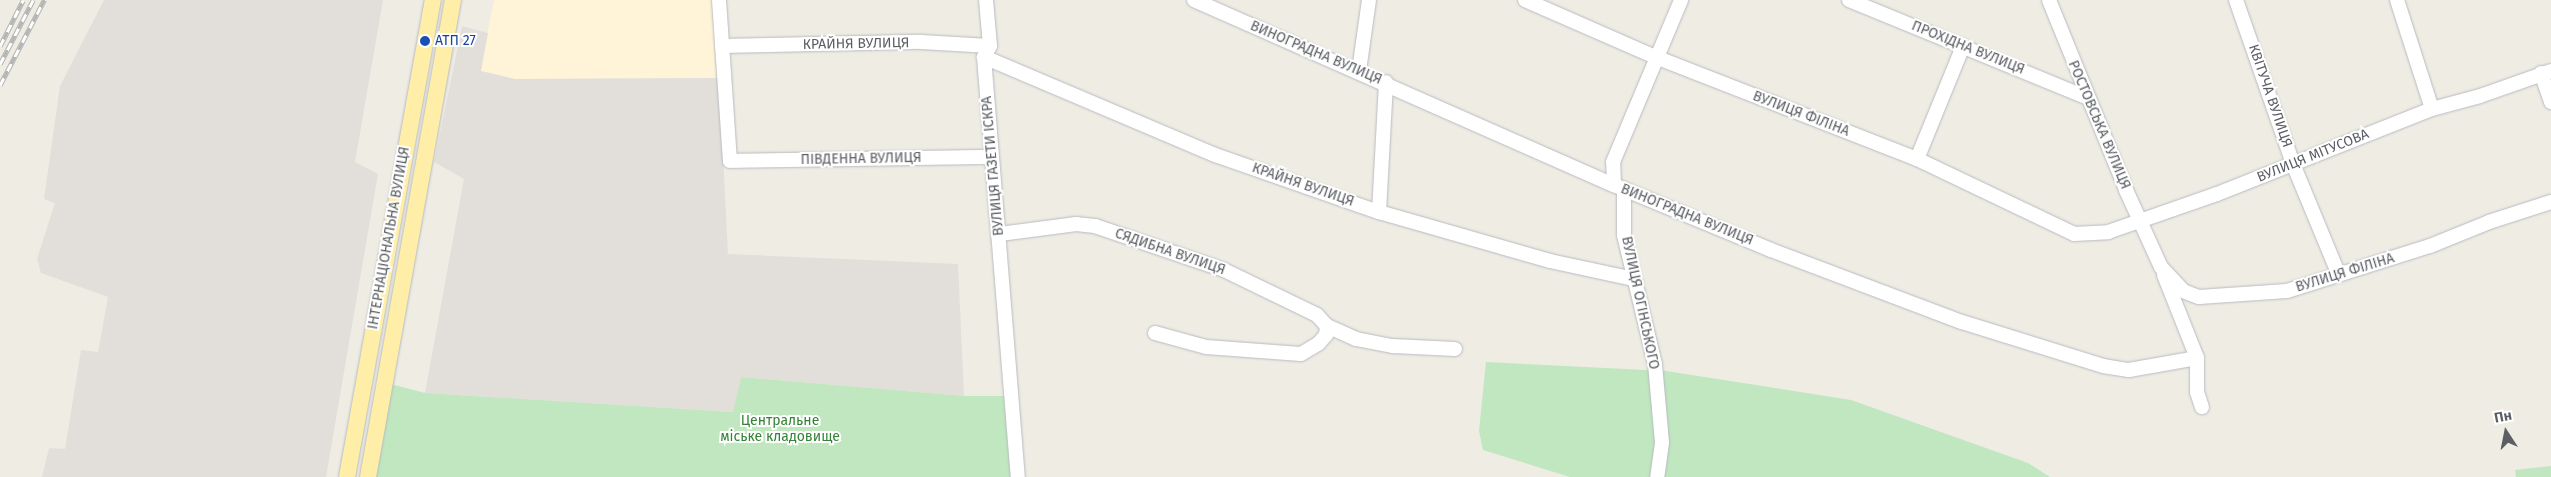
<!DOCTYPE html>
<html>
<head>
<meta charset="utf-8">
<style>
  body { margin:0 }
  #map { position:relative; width:2551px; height:477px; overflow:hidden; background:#eeece3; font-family:"Fira Sans",sans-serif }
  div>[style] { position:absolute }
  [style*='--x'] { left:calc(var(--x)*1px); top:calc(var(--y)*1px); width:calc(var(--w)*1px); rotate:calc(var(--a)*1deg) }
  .commercial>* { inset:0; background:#fff4d8 }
  .industrial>* { inset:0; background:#e2dfdb }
  .green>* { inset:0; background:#c0e7bf }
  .roads { filter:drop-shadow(0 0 1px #b8bbc0) drop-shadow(0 0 1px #b8bbc0) }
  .minor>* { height:14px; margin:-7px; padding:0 7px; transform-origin:7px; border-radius:7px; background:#fff }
  .major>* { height:16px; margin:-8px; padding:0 8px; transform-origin:8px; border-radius:8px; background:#ffeea7 }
  .rail>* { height:4.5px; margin-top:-2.25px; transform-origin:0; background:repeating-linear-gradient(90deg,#fff 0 8px,#b4b5b5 0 16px); box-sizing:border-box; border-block:1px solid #b4b5b5 }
  .dots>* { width:14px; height:14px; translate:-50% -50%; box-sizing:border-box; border:2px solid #fff; border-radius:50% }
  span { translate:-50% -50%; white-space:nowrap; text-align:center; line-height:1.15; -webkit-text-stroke:4px #fff; paint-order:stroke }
  .transit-label { font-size:14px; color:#164399 }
  .left { translate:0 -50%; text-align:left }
  .street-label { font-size:14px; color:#5b5f64 }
  .park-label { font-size:14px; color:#328434 }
  .north { position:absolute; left:2481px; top:407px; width:50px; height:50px; -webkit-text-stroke:4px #fff; paint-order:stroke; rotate:349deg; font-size:14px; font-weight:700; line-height:20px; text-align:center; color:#5b5f64 }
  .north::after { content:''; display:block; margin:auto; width:18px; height:22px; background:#5b5f64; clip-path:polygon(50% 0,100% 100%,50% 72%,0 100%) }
</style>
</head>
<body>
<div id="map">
  <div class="commercial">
    <i style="clip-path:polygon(494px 0,713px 0,719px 78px,515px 79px,480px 71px)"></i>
  </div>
  <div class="industrial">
    <i style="clip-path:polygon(104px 0,383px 0,355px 162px,378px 174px,326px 477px,42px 477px,49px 448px,65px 449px,81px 350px,98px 352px,108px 297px,41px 273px,37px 259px,55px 203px,44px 199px,60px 86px)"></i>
    <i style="clip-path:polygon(462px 26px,488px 33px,481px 71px,515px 79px,719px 78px,728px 254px,958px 264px,964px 396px,741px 377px,734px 412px,425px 393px,464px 179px,434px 162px)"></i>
  </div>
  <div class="green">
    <i style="clip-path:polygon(1486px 362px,1666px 371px,1851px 400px,2028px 463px,2050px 477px,1570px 477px,1483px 450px,1479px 431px)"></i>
    <i style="clip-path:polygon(741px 377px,964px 396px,1013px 396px,1018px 477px,368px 477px,383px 382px,425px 393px,733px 412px)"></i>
    <i style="clip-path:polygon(2551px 466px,2551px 477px,2516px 477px,2515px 470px)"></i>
  </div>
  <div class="roads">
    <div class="minor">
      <i style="--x:719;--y:0;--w:161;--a:86.1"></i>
      <i style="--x:730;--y:161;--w:261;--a:-0.9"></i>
      <i style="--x:986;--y:0;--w:46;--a:85"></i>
      <i style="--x:990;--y:46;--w:13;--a:119"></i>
      <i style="--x:984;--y:57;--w:421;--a:85.4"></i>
      <i style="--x:1194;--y:0;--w:459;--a:23.8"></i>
      <i style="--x:1614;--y:185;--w:170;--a:22.5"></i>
      <i style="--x:1771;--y:250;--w:204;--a:20.7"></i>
      <i style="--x:1962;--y:322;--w:148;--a:17.3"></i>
      <i style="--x:2103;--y:366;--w:26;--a:9"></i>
      <i style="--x:2129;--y:370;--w:69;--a:-10"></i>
      <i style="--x:1525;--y:0;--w:145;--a:23.6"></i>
      <i style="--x:1658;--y:58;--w:278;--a:21.3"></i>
      <i style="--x:1917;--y:159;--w:174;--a:25.5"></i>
      <i style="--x:2074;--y:234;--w:34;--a:-3"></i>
      <i style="--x:2108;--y:232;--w:115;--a:-19.2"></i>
      <i style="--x:2217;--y:194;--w:231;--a:-21.6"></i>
      <i style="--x:2432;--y:109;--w:50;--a:-15.2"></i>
      <i style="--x:2480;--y:96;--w:75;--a:-19.4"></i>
      <i style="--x:1849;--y:0;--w:256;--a:22.3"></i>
      <i style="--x:2049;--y:0;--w:205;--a:67.9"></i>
      <i style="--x:2126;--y:190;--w:85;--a:65.6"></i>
      <i style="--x:2161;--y:267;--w:33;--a:47"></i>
      <i style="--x:2183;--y:291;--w:17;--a:21"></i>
      <i style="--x:2199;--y:297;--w:88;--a:-3.9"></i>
      <i style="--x:2287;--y:291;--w:150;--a:-17.5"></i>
      <i style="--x:2430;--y:246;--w:64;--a:-22.1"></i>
      <i style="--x:2489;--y:222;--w:65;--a:-17.9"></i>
      <i style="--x:2236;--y:0;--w:174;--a:70.8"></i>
      <i style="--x:2293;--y:164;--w:120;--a:67.5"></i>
      <i style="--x:2397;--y:0;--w:114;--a:72.2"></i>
      <i style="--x:722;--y:46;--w:199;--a:-1.2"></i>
      <i style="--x:921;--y:42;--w:69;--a:3.3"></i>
      <i style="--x:984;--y:57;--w:251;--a:23"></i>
      <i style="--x:1215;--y:155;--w:174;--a:19.2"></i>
      <i style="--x:1379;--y:212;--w:178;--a:16"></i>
      <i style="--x:1550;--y:261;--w:85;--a:12.2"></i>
      <i style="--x:1359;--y:71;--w:72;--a:-82"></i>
      <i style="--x:2541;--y:73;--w:31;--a:71"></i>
      <i style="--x:1917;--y:159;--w:122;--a:-67.8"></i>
      <i style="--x:1614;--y:185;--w:23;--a:-92"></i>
      <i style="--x:1613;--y:162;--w:176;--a:-67.2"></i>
      <i style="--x:1624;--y:189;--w:46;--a:90"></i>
      <i style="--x:1624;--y:235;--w:133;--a:76.5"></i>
      <i style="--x:1655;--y:364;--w:79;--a:84.9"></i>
      <i style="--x:1662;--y:443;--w:34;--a:98"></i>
      <i style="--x:1379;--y:212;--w:130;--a:-86.9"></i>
      <i style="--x:1000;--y:234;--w:77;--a:-7.5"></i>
      <i style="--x:1076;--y:224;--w:19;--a:6"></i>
      <i style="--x:1095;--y:226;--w:136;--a:18.8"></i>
      <i style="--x:1224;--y:270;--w:103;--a:25.8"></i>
      <i style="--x:1317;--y:315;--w:15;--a:48"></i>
      <i style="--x:1327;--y:326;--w:32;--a:24"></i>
      <i style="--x:1356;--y:339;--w:38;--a:11"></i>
      <i style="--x:1393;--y:346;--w:62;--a:2.8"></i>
      <i style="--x:2164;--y:275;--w:89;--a:68.3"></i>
      <i style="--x:2197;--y:358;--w:34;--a:90"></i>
      <i style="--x:2197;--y:392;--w:16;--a:72"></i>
      <i style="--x:1155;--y:333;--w:53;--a:15.4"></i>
      <i style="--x:1206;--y:347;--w:95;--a:4.2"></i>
      <i style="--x:1301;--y:354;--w:21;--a:-31"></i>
      <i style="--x:1319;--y:343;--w:11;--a:-49"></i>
      <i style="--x:1326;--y:335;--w:9;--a:-84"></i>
    </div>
    <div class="major">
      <i style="--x:347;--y:477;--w:485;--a:-79.8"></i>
      <i style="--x:368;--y:477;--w:485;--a:-79.9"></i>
    </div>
  </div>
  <div class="rail">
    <i style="--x:0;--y:46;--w:51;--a:-63.4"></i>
    <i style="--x:0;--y:64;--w:72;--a:-62.7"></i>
    <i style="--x:0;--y:85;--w:96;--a:-62.6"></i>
  </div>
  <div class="dots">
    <i style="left:425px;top:41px;background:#1a4fb4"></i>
  </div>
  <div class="transit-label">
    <span class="left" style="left:435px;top:41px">АТП 27</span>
  </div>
  <div class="street-label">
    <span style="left:856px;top:44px;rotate:-1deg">КРАЙНЯ ВУЛИЦЯ</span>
    <span style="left:1968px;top:48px;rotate:22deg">ПРОХІДНА ВУЛИЦЯ</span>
    <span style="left:1316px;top:53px;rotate:23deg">ВИНОГРАДНА ВУЛИЦЯ</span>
    <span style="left:2270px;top:96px;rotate:71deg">КВІТУЧА ВУЛИЦЯ</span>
    <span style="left:1801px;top:114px;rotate:21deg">ВУЛИЦЯ ФІЛІНА</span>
    <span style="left:2099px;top:125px;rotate:67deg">РОСТОВСЬКА ВУЛИЦЯ</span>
    <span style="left:2313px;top:156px;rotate:-22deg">ВУЛИЦЯ МІТУСОВА</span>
    <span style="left:861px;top:159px;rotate:-1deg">ПІВДЕННА ВУЛИЦЯ</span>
    <span style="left:993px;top:166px;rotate:-95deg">ВУЛИЦЯ ГАЗЕТИ ІСКРА</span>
    <span style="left:1303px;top:185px;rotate:19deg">КРАЙНЯ ВУЛИЦЯ</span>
    <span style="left:1687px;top:215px;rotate:22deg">ВИНОГРАДНА ВУЛИЦЯ</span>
    <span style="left:389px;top:238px;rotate:-80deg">ІНТЕРНАЦІОНАЛЬНА ВУЛИЦЯ</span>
    <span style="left:1170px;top:252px;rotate:19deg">СЯДИБНА ВУЛИЦЯ</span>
    <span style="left:2345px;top:273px;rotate:-17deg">ВУЛИЦЯ ФІЛІНА</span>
    <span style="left:1640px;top:303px;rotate:78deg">ВУЛИЦЯ ОГІНСЬКОГО</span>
  </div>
  <div class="park-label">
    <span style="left:780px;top:429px">Центральне<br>міське кладовище</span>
  </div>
  <div class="north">Пн</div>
</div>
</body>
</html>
